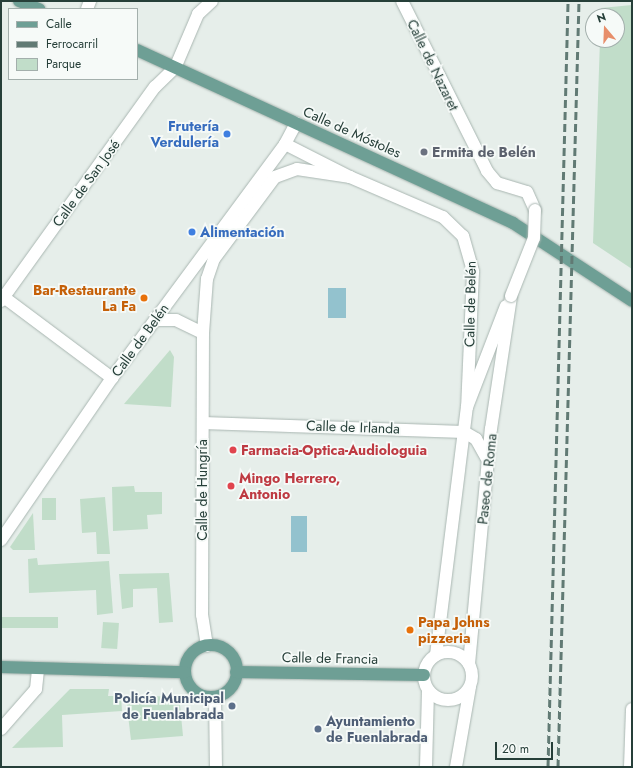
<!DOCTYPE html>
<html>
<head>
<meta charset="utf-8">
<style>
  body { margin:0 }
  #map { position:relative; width:633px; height:768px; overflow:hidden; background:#e6eeea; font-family:Jost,sans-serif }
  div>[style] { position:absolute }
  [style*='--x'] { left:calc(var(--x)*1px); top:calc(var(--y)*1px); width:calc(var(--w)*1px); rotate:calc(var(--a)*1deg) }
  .green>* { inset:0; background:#c1ddc9; transform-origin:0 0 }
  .water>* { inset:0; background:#93c2ce; transform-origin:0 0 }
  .roads { filter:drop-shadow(0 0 1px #a9b6b1) drop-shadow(0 0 1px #a9b6b1) }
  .minor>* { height:12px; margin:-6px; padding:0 6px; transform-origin:6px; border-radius:6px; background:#fff }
  .minor>.ring { margin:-6px; padding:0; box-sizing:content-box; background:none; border:12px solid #fff; border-radius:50% }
  .major>* { height:12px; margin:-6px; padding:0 6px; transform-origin:6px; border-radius:6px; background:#6e9f95 }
  .major>.ring { margin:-6px; padding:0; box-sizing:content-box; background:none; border:12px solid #6e9f95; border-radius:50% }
  .rail>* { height:3px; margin-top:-1.5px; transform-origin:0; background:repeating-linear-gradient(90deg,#617a74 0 8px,transparent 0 12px) }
  .bridges { filter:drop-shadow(0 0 1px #a9b6b1) drop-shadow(0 0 1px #a9b6b1) }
  .minor-bridge>* { height:12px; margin:-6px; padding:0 6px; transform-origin:6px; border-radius:6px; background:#fff }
  .dots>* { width:11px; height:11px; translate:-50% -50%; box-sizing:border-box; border:2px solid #f6faf8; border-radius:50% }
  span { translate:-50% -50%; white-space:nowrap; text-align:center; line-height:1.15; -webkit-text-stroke:3.5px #f6faf8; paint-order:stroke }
  .street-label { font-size:14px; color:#263f39 }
  .shop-label { font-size:14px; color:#366cbe; font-weight:700 }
  .right { translate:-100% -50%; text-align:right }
  .left { translate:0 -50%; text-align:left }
  .worship-label { font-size:14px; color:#5b616d; font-weight:700 }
  .food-label { font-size:14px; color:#c56008; font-weight:700 }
  .health-label { font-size:14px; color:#be3a42; font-weight:700 }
  .service-label { font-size:14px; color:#4e5e75; font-weight:700 }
  .frame { position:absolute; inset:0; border:2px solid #263f39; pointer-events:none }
  .legend { position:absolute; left:8px; top:8px; width:130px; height:72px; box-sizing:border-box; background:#f6faf8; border:1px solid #a3afac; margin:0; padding:5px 7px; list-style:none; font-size:12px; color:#263f39 }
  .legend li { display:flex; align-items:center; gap:8px; height:20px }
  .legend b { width:20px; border:1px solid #a3afac }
  .north { position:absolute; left:585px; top:8px; width:40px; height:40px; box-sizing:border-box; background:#f6faf8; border:1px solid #a3afac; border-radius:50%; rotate:341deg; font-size:11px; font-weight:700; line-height:16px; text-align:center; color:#263f39 }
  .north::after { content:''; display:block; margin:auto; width:14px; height:18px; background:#e78e6a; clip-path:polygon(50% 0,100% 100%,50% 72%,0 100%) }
  .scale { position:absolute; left:495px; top:742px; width:58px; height:18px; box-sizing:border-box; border:2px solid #263f39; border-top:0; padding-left:5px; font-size:12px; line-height:14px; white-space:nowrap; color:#263f39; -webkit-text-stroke:3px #f6faf8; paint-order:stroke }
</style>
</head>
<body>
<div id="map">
  <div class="green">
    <i style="clip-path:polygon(632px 5px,632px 269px,593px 243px,600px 40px,617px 40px,617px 16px,601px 16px,601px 8px)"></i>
    <i style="clip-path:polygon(170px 350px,174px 357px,171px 407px,124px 404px)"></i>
    <i style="clip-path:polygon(134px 486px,135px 492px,162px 492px,162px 514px,147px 515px,148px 529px,113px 531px,112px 487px)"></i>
    <i style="clip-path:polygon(105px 497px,110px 554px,97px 554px,96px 532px,82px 533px,80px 499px)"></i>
    <i style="left:42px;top:498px;width:14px;height:22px"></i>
    <i style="clip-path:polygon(33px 513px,35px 550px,13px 550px,10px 547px)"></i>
    <i style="clip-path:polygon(37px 558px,38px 565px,109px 561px,113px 613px,97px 615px,96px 590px,29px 593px,28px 559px)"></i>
    <i style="clip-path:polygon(169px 573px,173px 622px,159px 623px,157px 588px,133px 589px,133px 607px,122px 609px,119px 574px)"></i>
    <i style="left:58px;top:617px;width:11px;height:57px;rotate:90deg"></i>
    <i style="left:103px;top:622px;width:16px;height:26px;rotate:4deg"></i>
    <i style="clip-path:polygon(70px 689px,109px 689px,108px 696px,121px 696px,122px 711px,62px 715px,63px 747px,12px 748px)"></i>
    <i style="clip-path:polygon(154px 696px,171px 697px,180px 705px,183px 736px,131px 740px,126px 699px)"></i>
  </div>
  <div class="water">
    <i style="left:328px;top:288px;width:18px;height:30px"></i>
    <i style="left:291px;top:516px;width:16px;height:36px"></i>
  </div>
  <div class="roads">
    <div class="minor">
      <i style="--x:402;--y:1;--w:190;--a:63.4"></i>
      <i style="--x:487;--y:171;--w:16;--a:50"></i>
      <i style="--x:497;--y:183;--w:31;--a:17"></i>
      <i style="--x:527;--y:192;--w:20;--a:66"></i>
      <i style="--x:87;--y:9;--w:9;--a:-69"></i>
      <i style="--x:285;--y:144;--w:73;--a:26.9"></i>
      <i style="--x:350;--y:177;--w:101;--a:23.3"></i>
      <i style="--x:443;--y:217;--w:28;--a:44"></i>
      <i style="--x:463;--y:236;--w:37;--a:74"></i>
      <i style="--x:473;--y:272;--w:135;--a:92.5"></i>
      <i style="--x:1;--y:295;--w:139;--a:36.8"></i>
      <i style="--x:1;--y:301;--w:264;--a:-54.3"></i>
      <i style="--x:155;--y:87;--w:28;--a:-44"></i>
      <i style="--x:175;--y:68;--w:59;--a:-66.9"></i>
      <i style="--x:198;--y:14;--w:19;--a:-43"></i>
      <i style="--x:155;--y:320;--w:21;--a:0"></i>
      <i style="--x:176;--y:320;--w:30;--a:26"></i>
      <i style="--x:203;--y:423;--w:261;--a:2"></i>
      <i style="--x:464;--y:432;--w:14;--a:30"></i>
      <i style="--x:476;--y:439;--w:25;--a:61"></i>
      <i style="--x:1;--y:540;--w:196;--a:-55.6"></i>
      <i style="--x:112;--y:378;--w:291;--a:-53.5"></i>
      <i style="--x:285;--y:144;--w:24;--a:-62"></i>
      <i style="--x:207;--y:646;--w:31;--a:-99"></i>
      <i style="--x:202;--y:615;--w:282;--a:-89.8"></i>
      <i style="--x:203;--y:333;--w:54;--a:-85.8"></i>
      <i style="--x:207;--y:279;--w:21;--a:-71"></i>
      <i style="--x:214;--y:259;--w:102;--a:-53.4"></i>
      <i style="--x:275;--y:177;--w:23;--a:-20"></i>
      <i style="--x:297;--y:169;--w:54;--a:8.6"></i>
      <i class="ring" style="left:424px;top:652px;width:36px;height:36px"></i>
      <i style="--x:436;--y:655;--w:250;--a:-82.9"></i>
      <i style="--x:467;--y:407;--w:108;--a:-68.9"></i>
      <i style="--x:469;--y:664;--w:236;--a:-84.7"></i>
      <i style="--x:491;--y:429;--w:134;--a:-81.4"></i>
      <i style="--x:215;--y:697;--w:70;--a:89.2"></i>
      <i style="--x:1;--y:729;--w:53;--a:-48.8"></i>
      <i style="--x:36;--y:689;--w:20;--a:-84"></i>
      <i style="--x:426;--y:767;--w:77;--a:-88.5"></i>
      <i style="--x:456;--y:767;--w:81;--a:-80.1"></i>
      <i style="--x:630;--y:767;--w:58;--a:-88"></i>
    </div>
    <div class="major">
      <i style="--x:19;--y:1;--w:22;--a:22"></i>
      <i style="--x:137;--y:50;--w:414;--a:24.7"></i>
      <i style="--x:513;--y:223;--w:142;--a:33.2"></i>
      <i class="ring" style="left:185px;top:645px;width:40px;height:40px"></i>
      <i style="--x:1;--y:667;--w:184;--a:1.6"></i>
      <i style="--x:236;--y:672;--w:188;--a:0.9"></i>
    </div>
  </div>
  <div class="rail">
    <i style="--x:548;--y:767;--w:766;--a:-88.5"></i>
    <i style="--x:558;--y:767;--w:766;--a:-88.43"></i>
  </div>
  <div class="bridges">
    <div class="minor-bridge">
      <i style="--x:511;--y:296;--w:62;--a:-68.4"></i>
      <i style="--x:534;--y:238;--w:28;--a:-88"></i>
    </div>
  </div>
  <div class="dots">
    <i style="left:227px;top:134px;background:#3f7fe0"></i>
    <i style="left:424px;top:152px;background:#6b7280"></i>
    <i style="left:192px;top:232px;background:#3f7fe0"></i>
    <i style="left:144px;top:298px;background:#e8710a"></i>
    <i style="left:233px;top:450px;background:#e0444e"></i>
    <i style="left:231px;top:486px;background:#e0444e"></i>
    <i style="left:410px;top:630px;background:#e8710a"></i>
    <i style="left:232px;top:706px;background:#5c6f8a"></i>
    <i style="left:318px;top:729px;background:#5c6f8a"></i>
  </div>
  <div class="street-label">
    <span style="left:433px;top:65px;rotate:64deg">Calle de Nazaret</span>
    <span style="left:352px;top:132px;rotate:24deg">Calle de Móstoles</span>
    <span style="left:86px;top:183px;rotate:-54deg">Calle de San José</span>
    <span style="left:470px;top:304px;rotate:-89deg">Calle de Belén</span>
    <span style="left:140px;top:340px;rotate:-54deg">Calle de Belén</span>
    <span style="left:353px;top:427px;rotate:2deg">Calle de Irlanda</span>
    <span style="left:487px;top:479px;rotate:-84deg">Paseo de Roma</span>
    <span style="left:202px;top:490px;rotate:-90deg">Calle de Hungría</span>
    <span style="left:330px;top:658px;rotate:1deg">Calle de Francia</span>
  </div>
  <div class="shop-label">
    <span class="right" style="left:219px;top:134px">Frutería<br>Verdulería</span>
    <span class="left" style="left:200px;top:232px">Alimentación</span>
  </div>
  <div class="worship-label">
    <span class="left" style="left:432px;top:152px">Ermita de Belén</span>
  </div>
  <div class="food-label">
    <span class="right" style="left:136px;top:298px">Bar-Restaurante<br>La Fa</span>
    <span class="left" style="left:418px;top:630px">Papa Johns<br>pizzeria</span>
  </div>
  <div class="health-label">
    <span class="left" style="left:241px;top:450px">Farmacia-Optica-Audiologuia</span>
    <span class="left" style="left:239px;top:486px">Mingo Herrero,<br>Antonio</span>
  </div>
  <div class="service-label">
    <span class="right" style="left:224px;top:706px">Policía Municipal<br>de Fuenlabrada</span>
    <span class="left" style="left:326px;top:729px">Ayuntamiento<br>de Fuenlabrada</span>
  </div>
  <div class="frame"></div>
  <ul class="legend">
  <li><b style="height:5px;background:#6e9f95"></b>Calle</li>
  <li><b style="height:5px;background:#617a74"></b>Ferrocarril</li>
  <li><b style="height:11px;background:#c1ddc9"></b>Parque</li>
  </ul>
  <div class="north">N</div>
  <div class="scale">20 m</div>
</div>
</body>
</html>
